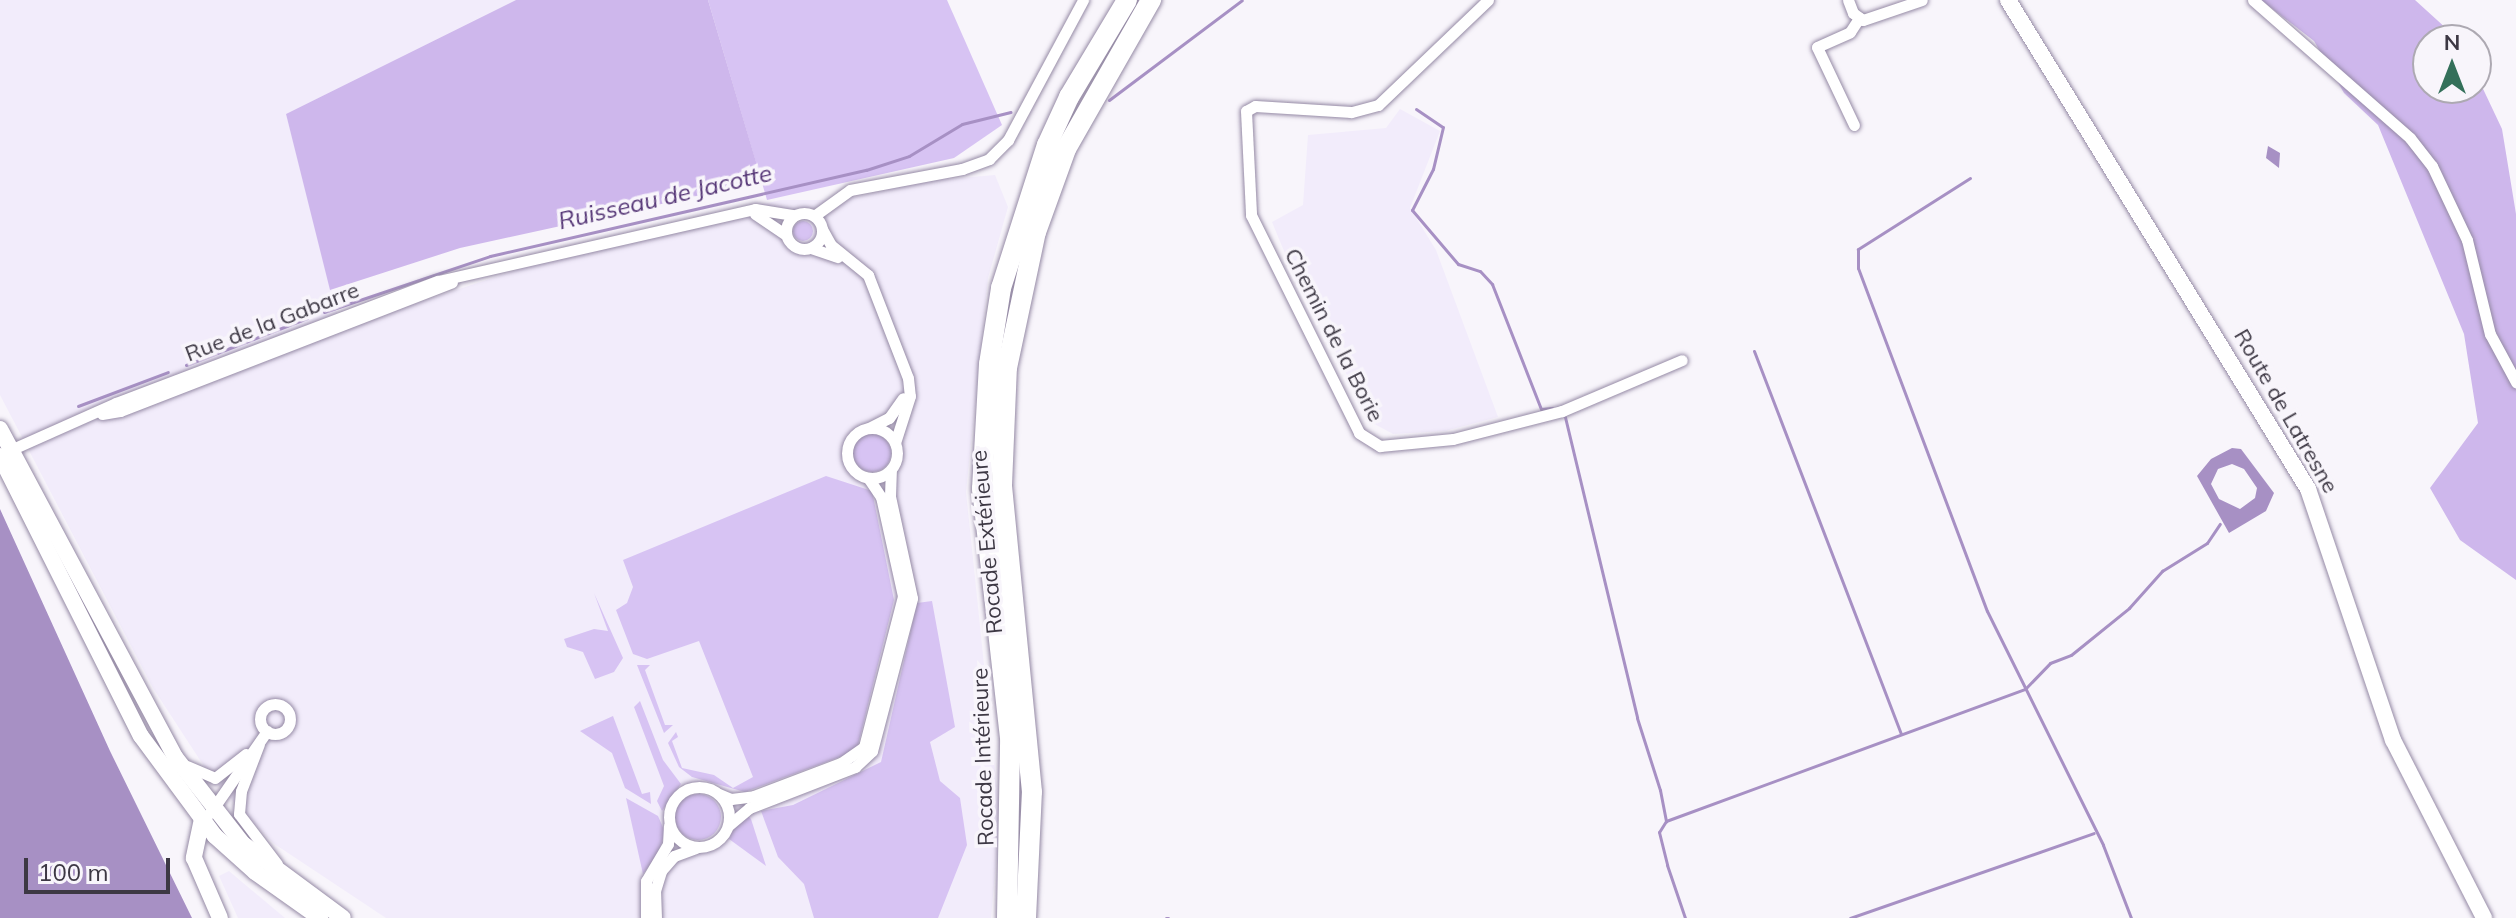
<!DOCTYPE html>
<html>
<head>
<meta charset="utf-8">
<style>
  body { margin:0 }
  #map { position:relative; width:2516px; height:918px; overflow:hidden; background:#f8f5fb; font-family:Mulish,sans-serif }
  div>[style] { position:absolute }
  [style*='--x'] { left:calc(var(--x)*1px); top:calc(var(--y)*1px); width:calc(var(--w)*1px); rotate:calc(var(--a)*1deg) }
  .built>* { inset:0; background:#f2ecfb }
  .green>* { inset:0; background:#d7c3f3 }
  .round { border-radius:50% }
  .forest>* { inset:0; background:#ceb7ec }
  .water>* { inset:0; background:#a790c4 }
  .stream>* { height:3px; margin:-1.5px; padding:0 1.5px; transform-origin:1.5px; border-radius:1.5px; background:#a790c4 }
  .roads { filter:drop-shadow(0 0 2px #958aa5) drop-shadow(0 0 2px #958aa5) }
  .street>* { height:11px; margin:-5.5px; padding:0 5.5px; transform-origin:5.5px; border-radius:5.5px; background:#fff }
  .street>.ring { margin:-5.5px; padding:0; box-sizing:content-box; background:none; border:11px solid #fff; border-radius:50% }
  .secondary>* { height:16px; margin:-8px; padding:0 8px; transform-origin:8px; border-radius:8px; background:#fff }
  .highway>* { height:20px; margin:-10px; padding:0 10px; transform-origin:10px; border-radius:10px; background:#fff }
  span { translate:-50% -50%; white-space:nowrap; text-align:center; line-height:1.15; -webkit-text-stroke:7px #f8f5fb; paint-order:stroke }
  .street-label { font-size:22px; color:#3d3844 }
  .water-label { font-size:24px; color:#563777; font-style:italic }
  .north { position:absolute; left:2412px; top:24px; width:80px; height:80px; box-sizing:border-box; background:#f8f5fb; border:2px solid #ada9b2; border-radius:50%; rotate:0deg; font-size:22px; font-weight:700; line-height:32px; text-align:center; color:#3d3844 }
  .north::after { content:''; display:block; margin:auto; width:28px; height:36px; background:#34705a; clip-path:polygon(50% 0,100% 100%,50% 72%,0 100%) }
  .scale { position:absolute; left:24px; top:858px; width:146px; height:36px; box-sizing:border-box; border:4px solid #3d3844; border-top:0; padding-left:10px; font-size:24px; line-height:28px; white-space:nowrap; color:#3d3844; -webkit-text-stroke:6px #f8f5fb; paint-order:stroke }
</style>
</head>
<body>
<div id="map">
  <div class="built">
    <i style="clip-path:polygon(0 0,516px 0,286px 114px,341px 328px,626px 234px,781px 200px,842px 200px,928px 181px,995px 175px,1008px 207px,988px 278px,966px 492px,1000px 818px,991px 918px,386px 918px,273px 843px,213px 780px,153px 688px,0 395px)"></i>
    <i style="clip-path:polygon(1400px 109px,1440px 131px,1410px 208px,1436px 250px,1498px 417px,1445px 431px,1393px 434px,1369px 421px,1332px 344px,1337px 336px,1331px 320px,1317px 311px,1308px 286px,1298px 285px,1272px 222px,1303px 205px,1308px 135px,1386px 128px)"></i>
    <i style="clip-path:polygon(229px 871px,285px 918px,238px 918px,219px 876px)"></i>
  </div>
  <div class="green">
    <i style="clip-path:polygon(708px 0,947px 0,1002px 125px,954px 158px,767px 200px)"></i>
    <i class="round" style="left:793px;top:221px;width:20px;height:20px"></i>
    <i class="round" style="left:853px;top:434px;width:38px;height:38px"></i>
    <i style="clip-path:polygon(826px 476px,872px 491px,894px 600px,858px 745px,845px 755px,745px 792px,692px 777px,679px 767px,668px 743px,676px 732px,678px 737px,672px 741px,682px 768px,714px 775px,733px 788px,753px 777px,699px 641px,647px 659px,633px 654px,616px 610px,627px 603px,633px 587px,623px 560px)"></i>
    <i style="clip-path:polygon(594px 593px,623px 658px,614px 672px,595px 679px,583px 652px,567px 647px,564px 639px,594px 629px,608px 631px)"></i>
    <i style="clip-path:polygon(932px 601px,955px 727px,930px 742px,940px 781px,960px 798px,967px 845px,938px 918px,814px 918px,804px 884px,778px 857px,761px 811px,793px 805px,881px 762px,917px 603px)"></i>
    <i style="clip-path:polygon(637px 665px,650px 665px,645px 670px,665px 725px,673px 725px,664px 733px)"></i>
    <i style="clip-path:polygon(640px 701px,663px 760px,681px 784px,662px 811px,657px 801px,664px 786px,634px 707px)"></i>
    <i style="clip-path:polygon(613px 716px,642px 794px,650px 792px,651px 804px,625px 788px,612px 753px,580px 731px)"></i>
    <i class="round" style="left:675px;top:794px;width:46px;height:46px"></i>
    <i style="clip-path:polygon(626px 798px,658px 816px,665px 832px,658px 854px,643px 874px)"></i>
    <i style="clip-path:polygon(748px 816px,751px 819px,766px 866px,729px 839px,737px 820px)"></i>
  </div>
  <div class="forest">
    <i style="clip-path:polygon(516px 0,708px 0,762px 182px,460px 248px,330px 290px,286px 114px)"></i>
    <i style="clip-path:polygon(2261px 0,2415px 0,2459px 40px,2428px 40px,2428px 88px,2476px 88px,2476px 74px,2502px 129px,2516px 214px,2516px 580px,2460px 540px,2430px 488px,2478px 423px,2464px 334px,2378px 125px,2344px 93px,2314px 41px)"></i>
  </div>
  <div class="water">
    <i style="clip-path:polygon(2268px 146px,2280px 153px,2279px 168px,2266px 158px)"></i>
    <i style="clip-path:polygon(evenodd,2232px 448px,2241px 449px,2274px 493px,2266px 511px,2229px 533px,2197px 476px,2211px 459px,2232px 448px,2232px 464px,2244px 469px,2257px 488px,2255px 498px,2240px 509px,2219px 499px,2211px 484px,2218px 469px,2232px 464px)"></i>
    <i style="clip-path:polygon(0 509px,110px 751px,192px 918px,0 918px)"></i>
  </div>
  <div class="stream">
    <i style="--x:1109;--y:100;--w:166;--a:-36.9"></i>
    <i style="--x:1416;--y:109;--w:32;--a:34"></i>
    <i style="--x:1443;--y:127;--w:43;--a:103.4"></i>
    <i style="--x:1433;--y:169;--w:46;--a:117.1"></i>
    <i style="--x:1412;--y:210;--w:71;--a:49.6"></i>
    <i style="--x:1458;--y:264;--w:23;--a:18"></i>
    <i style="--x:1480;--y:271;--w:18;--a:47"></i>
    <i style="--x:1492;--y:284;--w:134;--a:68.6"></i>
    <i style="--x:1541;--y:409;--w:11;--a:-5"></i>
    <i style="--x:1970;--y:178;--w:133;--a:147.6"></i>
    <i style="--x:1858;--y:249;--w:19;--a:90"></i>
    <i style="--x:1858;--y:268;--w:366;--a:69.4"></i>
    <i style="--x:1987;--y:611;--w:261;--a:63.6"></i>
    <i style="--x:2103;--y:845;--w:78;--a:69"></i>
    <i style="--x:324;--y:312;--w:175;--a:-18.6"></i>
    <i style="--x:490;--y:256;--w:386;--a:-12.9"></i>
    <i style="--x:866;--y:170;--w:45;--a:-18"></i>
    <i style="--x:909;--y:156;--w:62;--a:-31.1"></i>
    <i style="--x:962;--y:124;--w:50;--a:-13.8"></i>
    <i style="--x:1754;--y:351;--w:410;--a:69"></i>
    <i style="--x:186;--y:365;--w:130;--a:-21.2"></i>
    <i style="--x:78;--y:406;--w:96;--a:-20.7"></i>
    <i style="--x:1565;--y:417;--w:309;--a:76.5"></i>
    <i style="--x:1637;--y:718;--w:76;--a:72.3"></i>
    <i style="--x:1660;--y:790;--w:32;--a:79"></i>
    <i style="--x:1666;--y:821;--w:13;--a:122"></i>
    <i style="--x:1659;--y:832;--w:34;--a:76"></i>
    <i style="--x:1667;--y:865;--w:56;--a:71.2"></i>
    <i style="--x:1666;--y:821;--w:382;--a:-20.2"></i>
    <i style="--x:2025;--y:689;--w:36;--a:-46"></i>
    <i style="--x:2050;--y:663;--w:22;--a:-21"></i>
    <i style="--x:2071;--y:655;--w:75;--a:-39"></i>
    <i style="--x:2129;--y:608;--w:50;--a:-48.3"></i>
    <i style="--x:2162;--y:571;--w:53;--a:-31.9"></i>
    <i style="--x:2207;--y:543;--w:23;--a:-56"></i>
    <i style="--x:1166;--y:918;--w:2;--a:0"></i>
    <i style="--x:1850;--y:918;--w:258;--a:-19.2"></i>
  </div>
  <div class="roads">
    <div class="street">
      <i style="--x:1488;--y:0;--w:152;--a:136.3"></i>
      <i style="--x:1378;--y:105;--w:28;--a:165"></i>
      <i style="--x:1351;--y:112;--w:96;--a:-176.4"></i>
      <i style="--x:1255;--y:106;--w:10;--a:151"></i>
      <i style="--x:1246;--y:111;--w:104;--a:87.2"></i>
      <i style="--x:1251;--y:215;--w:243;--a:63.6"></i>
      <i style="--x:1359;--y:433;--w:25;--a:32"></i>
      <i style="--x:1380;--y:446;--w:73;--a:-5.5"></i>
      <i style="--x:1453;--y:439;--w:113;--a:-14.4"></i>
      <i style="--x:1562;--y:411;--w:130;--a:-23"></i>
      <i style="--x:1848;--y:0;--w:14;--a:69"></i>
      <i style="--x:1853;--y:13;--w:12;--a:35"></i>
      <i style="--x:1863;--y:20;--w:62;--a:-18.7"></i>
      <i style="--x:2253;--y:0;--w:209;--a:41.3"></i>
      <i style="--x:2410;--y:138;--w:36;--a:52"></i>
      <i style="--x:2432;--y:166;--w:82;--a:64.7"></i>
      <i style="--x:2467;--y:240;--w:97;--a:76.3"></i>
      <i style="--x:2490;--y:334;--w:55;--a:61.6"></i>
      <i style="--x:1854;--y:125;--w:86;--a:-115.4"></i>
      <i style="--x:1817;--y:47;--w:36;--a:-24"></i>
      <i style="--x:1850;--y:32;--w:17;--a:-57"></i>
      <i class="ring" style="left:786px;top:213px;width:25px;height:25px"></i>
      <i style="--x:755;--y:214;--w:36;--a:34"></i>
      <i style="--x:814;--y:216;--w:44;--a:-35.8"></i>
      <i style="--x:850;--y:190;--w:114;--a:-10.6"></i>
      <i style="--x:962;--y:169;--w:29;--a:-20"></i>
      <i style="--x:989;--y:159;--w:27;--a:-45"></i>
      <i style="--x:1008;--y:140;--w:159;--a:-61.8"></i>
      <i style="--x:822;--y:229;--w:18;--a:61"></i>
      <i style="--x:831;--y:245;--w:48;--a:39"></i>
      <i style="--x:868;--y:275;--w:110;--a:68.8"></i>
      <i style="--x:908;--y:378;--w:18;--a:84"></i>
      <i style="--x:910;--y:396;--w:49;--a:107.7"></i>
      <i style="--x:811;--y:248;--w:28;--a:19"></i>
      <i style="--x:102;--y:414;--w:18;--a:-9"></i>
      <i style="--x:120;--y:411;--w:356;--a:-21.2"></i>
      <i style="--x:869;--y:428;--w:22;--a:-27"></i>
      <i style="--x:889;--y:418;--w:24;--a:-55"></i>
      <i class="ring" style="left:847px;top:428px;width:39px;height:39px"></i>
      <i style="--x:8;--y:451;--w:118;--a:-24"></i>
      <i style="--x:116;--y:403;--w:344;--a:-20.8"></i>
      <i style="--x:438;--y:281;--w:325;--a:-12.8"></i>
      <i style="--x:755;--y:209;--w:39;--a:9"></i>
      <i class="ring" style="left:260px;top:704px;width:19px;height:19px"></i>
      <i style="--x:259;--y:744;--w:50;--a:111"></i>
      <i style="--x:241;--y:791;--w:23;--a:95"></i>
      <i style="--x:239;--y:814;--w:63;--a:52.8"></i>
      <i style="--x:187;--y:766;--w:30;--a:23"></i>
      <i style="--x:215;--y:778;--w:39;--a:-38"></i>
      <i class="ring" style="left:669px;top:787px;width:49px;height:49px"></i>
      <i style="--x:719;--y:794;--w:13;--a:23"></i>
      <i style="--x:731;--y:799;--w:23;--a:-7"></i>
      <i style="--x:754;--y:796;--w:93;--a:-20.8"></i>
      <i style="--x:841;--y:763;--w:28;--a:-35"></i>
      <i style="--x:864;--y:747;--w:156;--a:-75.5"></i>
      <i style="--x:903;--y:596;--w:101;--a:-102.5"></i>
      <i style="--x:881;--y:497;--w:23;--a:-124"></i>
      <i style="--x:210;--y:813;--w:100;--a:-55.2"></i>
      <i style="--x:729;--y:825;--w:26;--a:-40"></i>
      <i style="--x:749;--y:808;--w:114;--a:-21.1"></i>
      <i style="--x:855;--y:767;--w:23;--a:-43"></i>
      <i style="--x:872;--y:751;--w:158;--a:-75.3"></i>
      <i style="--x:912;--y:598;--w:104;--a:-102.2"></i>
      <i style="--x:890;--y:496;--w:26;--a:-88"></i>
      <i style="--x:646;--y:918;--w:37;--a:-90"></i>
      <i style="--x:646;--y:881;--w:43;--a:-59.3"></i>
      <i style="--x:668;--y:844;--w:18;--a:-87"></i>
      <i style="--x:656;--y:918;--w:27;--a:-92"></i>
      <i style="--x:655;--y:891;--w:21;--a:-73"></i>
      <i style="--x:661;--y:871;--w:20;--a:-49"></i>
      <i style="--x:674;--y:856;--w:23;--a:-20"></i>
    </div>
    <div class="secondary">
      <i style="--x:2008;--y:0;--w:574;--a:58.47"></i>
      <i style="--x:2308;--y:489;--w:265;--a:71.3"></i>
      <i style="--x:2393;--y:740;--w:200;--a:62.9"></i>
      <i style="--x:0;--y:429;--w:372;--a:61.9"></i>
      <i style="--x:175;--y:757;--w:110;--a:52"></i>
      <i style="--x:243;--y:844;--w:124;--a:36.5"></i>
      <i style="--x:0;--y:456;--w:313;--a:63.3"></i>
      <i style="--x:141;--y:736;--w:124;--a:53.5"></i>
      <i style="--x:215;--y:836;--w:54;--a:42"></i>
      <i style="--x:255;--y:872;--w:80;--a:35.3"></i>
      <i style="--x:202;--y:819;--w:40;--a:102"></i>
      <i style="--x:194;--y:858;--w:65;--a:66.6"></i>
    </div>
    <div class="highway">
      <i style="--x:1007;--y:918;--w:180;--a:-89"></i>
      <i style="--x:1010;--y:738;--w:251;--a:-96.4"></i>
      <i style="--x:982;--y:489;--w:125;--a:-86.8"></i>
      <i style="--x:989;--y:364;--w:77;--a:-81"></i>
      <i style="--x:1001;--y:288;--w:150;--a:-72.2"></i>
      <i style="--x:1047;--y:145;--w:53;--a:-65.4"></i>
      <i style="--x:1069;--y:97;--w:113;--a:-59.1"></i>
      <i style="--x:1026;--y:918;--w:126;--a:-87.3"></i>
      <i style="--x:1032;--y:792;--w:308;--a:-95.6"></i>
      <i style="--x:1002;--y:485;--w:117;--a:-87.6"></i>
      <i style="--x:1007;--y:368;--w:139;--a:-78"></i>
      <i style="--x:1036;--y:232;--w:88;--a:-70.1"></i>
      <i style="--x:1066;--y:149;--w:172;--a:-60.3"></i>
    </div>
  </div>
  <div class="street-label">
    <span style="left:272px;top:322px;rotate:-21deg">Rue de la Gabarre</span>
    <span style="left:1334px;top:335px;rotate:63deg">Chemin de la Borie</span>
    <span style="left:2286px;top:411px;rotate:60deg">Route de Latresne</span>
    <span style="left:987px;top:542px;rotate:-95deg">Rocade Extérieure</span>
    <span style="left:983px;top:757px;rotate:-92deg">Rocade Intérieure</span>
  </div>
  <div class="water-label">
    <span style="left:665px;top:197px;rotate:-13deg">Ruisseau de Jacotte</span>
  </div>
  <div class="north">N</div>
  <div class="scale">100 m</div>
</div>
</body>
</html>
